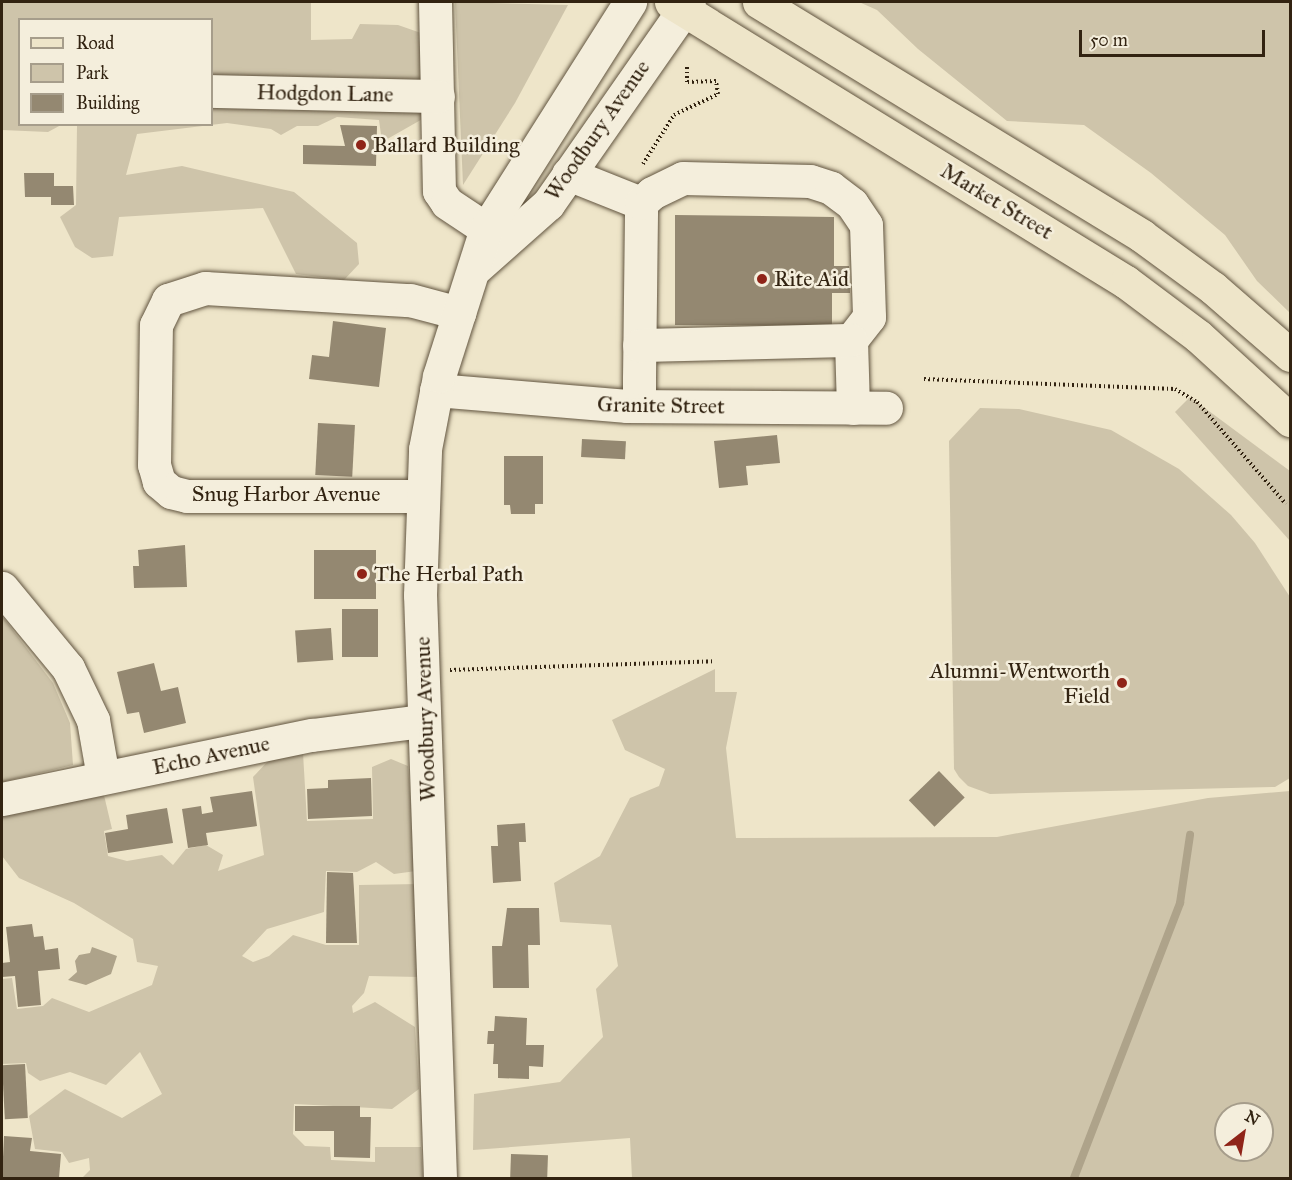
<!DOCTYPE html>
<html>
<head>
<meta charset="utf-8">
<style>
  body { margin:0 }
  #map { position:relative; width:1292px; height:1180px; overflow:hidden; background:#eee5c9; font-family:"IM FELL Great Primer",serif }
  div>[style] { position:absolute }
  [style*='--x'] { left:calc(var(--x)*1px); top:calc(var(--y)*1px); width:calc(var(--w)*1px); rotate:calc(var(--a)*1deg) }
  .green>* { inset:0; background:#cec4aa }
  .water>* { inset:0; background:#aea38a }
  .stream>* { height:8px; margin:-4px; padding:0 4px; transform-origin:4px; border-radius:4px; background:#aea38a }
  .building>* { inset:0; background:#948871; transform-origin:0 0 }
  .path>* { height:4px; margin-top:-2px; transform-origin:0; background:repeating-linear-gradient(90deg,#322311 0 1.5px,transparent 0 4.5px) }
  .roads { filter:drop-shadow(0 0 2px #61543f) drop-shadow(0 0 2px #61543f) }
  .minor>* { height:33px; margin:-16.5px; padding:0 16.5px; transform-origin:16.5px; border-radius:16.5px; background:#f4eedc }
  .major>* { height:33px; margin:-16.5px; padding:0 16.5px; transform-origin:16.5px; border-radius:16.5px; background:#eee5c9 }
  .dots>* { width:16px; height:16px; translate:-50% -50%; box-sizing:border-box; border:3px solid #f4eedc; border-radius:50% }
  span { translate:-50% -50%; white-space:nowrap; text-align:center; line-height:1.15; -webkit-text-stroke:5px #f4eedc; paint-order:stroke }
  .street-label { font-size:22px; color:#322311 }
  .poi-label { font-size:22px; color:#322311 }
  .left { translate:0 -50%; text-align:left }
  .right { translate:-100% -50%; text-align:right }
  .frame { position:absolute; inset:0; border:3px solid #322311; pointer-events:none }
  .legend { position:absolute; left:18px; top:18px; width:195px; height:108px; box-sizing:border-box; background:#f4eedc; border:2px solid #a69d8b; margin:0; padding:8px 10px; list-style:none; font-size:18px; color:#322311 }
  .legend li { display:flex; align-items:center; gap:12px; height:30px }
  .legend b { width:30px; border:2px solid #a69d8b }
  .north { position:absolute; left:1214px; top:1102px; width:60px; height:60px; box-sizing:border-box; background:#f4eedc; border:2px solid #a69d8b; border-radius:50%; rotate:31deg; font-size:16px; font-weight:700; line-height:24px; text-align:center; color:#322311 }
  .north::after { content:''; display:block; margin:auto; width:21px; height:27px; background:#8f2418; clip-path:polygon(50% 0,100% 100%,50% 72%,0 100%) }
  .scale { position:absolute; left:1079px; top:30px; width:186px; height:27px; box-sizing:border-box; border:3px solid #322311; border-top:0; padding-left:8px; font-size:18px; line-height:21px; white-space:nowrap; color:#322311; -webkit-text-stroke:4px #f4eedc; paint-order:stroke }
</style>
</head>
<body>
<div id="map">
  <div class="green">
    <i style="clip-path:polygon(2px 2px,311px 2px,311px 40px,352px 39px,360px 24px,398px 25px,421px 33px,426px 117px,382px 142px,379px 120px,337px 117px,318px 126px,297px 126px,281px 135px,271px 129px,227px 123px,137px 134px,126px 175px,182px 166px,294px 192px,357px 243px,359px 264px,344px 280px,296px 274px,263px 208px,119px 217px,113px 256px,92px 258px,75px 247px,60px 217px,76px 205px,77px 125px,212px 124px,212px 20px,20px 20px,20px 124px,61px 125px,48px 132px,2px 130px)"></i>
    <i style="clip-path:polygon(455px 2px,568px 5px,515px 103px,463px 185px)"></i>
    <i style="clip-path:polygon(859px 2px,1290px 2px,1290px 313px,1257px 281px,1225px 235px,1151px 173px,1084px 125px,1007px 121px,918px 49px,877px 10px)"></i>
    <i style="clip-path:polygon(1190px 397px,1290px 471px,1290px 541px,1175px 412px)"></i>
    <i style="clip-path:polygon(980px 408px,1019px 409px,1111px 430px,1179px 469px,1231px 515px,1255px 543px,1290px 597px,1290px 778px,1275px 787px,990px 794px,968px 786px,959px 777px,954px 769px,949px 441px)"></i>
    <i style="clip-path:polygon(2px 616px,53px 683px,70px 723px,73px 765px,2px 782px)"></i>
    <i style="clip-path:polygon(evenodd,715px 669px,715px 692px,737px 692px,726px 748px,736px 838px,997px 837px,1208px 798px,1290px 791px,1290px 1178px,632px 1178px,630px 1138px,473px 1150px,474px 1094px,560px 1082px,603px 1037px,596px 989px,618px 966px,611px 925px,560px 922px,554px 883px,600px 856px,630px 798px,659px 786px,665px 769px,625px 750px,612px 720px,715px 669px,1226px 1114px,1262px 1114px,1262px 1150px,1226px 1150px,1226px 1114px)"></i>
    <i style="clip-path:polygon(303px 753px,307px 821px,373px 819px,372px 767px,391px 759px,408px 766px,416px 871px,394px 874px,376px 862px,357px 872px,326px 871px,324px 912px,267px 929px,242px 956px,253px 962px,269px 956px,293px 935px,326px 945px,359px 945px,359px 885px,419px 884px,420px 977px,369px 976px,364px 993px,352px 1006px,353px 1013px,375px 1002px,415px 1027px,419px 1089px,392px 1109px,294px 1104px,293px 1134px,305px 1146px,330px 1147px,331px 1160px,375px 1162px,375px 1147px,421px 1147px,423px 1178px,82px 1178px,90px 1170px,89px 1158px,69px 1163px,62px 1152px,35px 1149px,29px 1116px,65px 1089px,122px 1118px,162px 1094px,140px 1052px,106px 1085px,70px 1072px,40px 1081px,28px 1073px,26px 1063px,2px 1064px,2px 979px,12px 978px,17px 1009px,43px 1006px,52px 998px,89px 1012px,152px 985px,158px 966px,137px 962px,133px 939px,74px 903px,19px 878px,2px 856px,2px 813px,103px 791px,112px 829px,104px 831px,108px 856px,127px 861px,162px 855px,173px 865px,186px 849px,206px 845px,223px 855px,218px 871px,264px 855px,253px 777px,269px 760px)"></i>
  </div>
  <div class="water">
    <i style="clip-path:polygon(92px 947px,117px 956px,111px 974px,86px 985px,68px 980px,77px 972px,75px 961px,79px 955px,90px 953px)"></i>
  </div>
  <div class="stream">
    <i style="--x:1074;--y:1178;--w:295;--a:-68.9"></i>
    <i style="--x:1180;--y:903;--w:69;--a:-81.6"></i>
  </div>
  <div class="building">
    <i style="clip-path:polygon(340px 125px,377px 126px,376px 166px,303px 164px,303px 145px,345px 146px)"></i>
    <i style="clip-path:polygon(24px 173px,54px 173px,54px 186px,73px 186px,74px 205px,51px 205px,51px 197px,25px 197px)"></i>
    <i style="clip-path:polygon(675px 215px,834px 217px,834px 266px,849px 266px,850px 293px,832px 293px,832px 326px,675px 325px)"></i>
    <i style="clip-path:polygon(333px 321px,386px 328px,379px 387px,309px 379px,312px 355px,329px 357px)"></i>
    <i style="left:318px;top:423px;width:37px;height:52px;rotate:3deg"></i>
    <i style="clip-path:polygon(777px 435px,780px 463px,746px 466px,748px 485px,719px 488px,714px 441px)"></i>
    <i style="left:582px;top:439px;width:44px;height:18px;rotate:3deg"></i>
    <i style="clip-path:polygon(504px 456px,543px 456px,543px 504px,535px 504px,535px 514px,511px 514px,510px 505px,504px 505px)"></i>
    <i style="clip-path:polygon(185px 545px,187px 587px,134px 588px,133px 566px,139px 566px,138px 550px)"></i>
    <i style="left:314px;top:550px;width:62px;height:49px"></i>
    <i style="left:342px;top:609px;width:36px;height:48px"></i>
    <i style="left:331px;top:628px;width:32px;height:36px;rotate:86deg"></i>
    <i style="clip-path:polygon(154px 663px,161px 691px,178px 687px,186px 723px,144px 733px,139px 712px,127px 714px,117px 672px)"></i>
    <i style="left:939px;top:771px;width:37px;height:42px;rotate:46deg"></i>
    <i style="clip-path:polygon(371px 778px,372px 816px,308px 819px,307px 789px,328px 788px,328px 780px)"></i>
    <i style="clip-path:polygon(252px 791px,257px 826px,206px 833px,208px 845px,188px 848px,182px 809px,201px 806px,202px 814px,213px 812px,210px 797px)"></i>
    <i style="clip-path:polygon(167px 808px,173px 843px,108px 853px,105px 833px,128px 829px,126px 815px)"></i>
    <i style="clip-path:polygon(525px 823px,526px 842px,519px 842px,521px 881px,493px 883px,491px 846px,498px 846px,497px 825px)"></i>
    <i style="clip-path:polygon(327px 872px,353px 873px,357px 943px,326px 943px)"></i>
    <i style="clip-path:polygon(507px 908px,539px 908px,540px 945px,528px 945px,529px 988px,493px 988px,492px 946px,502px 946px)"></i>
    <i style="clip-path:polygon(32px 924px,34px 937px,43px 936px,45px 950px,58px 948px,60px 969px,38px 971px,41px 1005px,18px 1007px,15px 976px,2px 977px,2px 963px,10px 962px,6px 927px)"></i>
    <i style="clip-path:polygon(495px 1016px,527px 1018px,526px 1045px,544px 1045px,543px 1067px,529px 1066px,529px 1079px,498px 1078px,498px 1064px,493px 1064px,494px 1044px,487px 1044px,488px 1031px,494px 1031px)"></i>
    <i style="left:25px;top:1064px;width:54px;height:23px;rotate:87deg"></i>
    <i style="clip-path:polygon(295px 1106px,360px 1106px,360px 1117px,371px 1117px,370px 1158px,334px 1157px,334px 1131px,295px 1131px)"></i>
    <i style="clip-path:polygon(4px 1136px,32px 1138px,30px 1151px,61px 1154px,59px 1178px,2px 1178px)"></i>
    <i style="left:511px;top:1154px;width:37px;height:24px;rotate:2deg"></i>
  </div>
  <div class="path">
    <i style="--x:643;--y:164;--w:58;--a:-57.7"></i>
    <i style="--x:674;--y:115;--w:49;--a:-25.5"></i>
    <i style="--x:718;--y:94;--w:13;--a:-99"></i>
    <i style="--x:716;--y:81;--w:29;--a:178"></i>
    <i style="--x:687;--y:82;--w:18;--a:-90"></i>
    <i style="--x:924;--y:379;--w:251;--a:2.3"></i>
    <i style="--x:1175;--y:389;--w:26;--a:31"></i>
    <i style="--x:1197;--y:402;--w:135;--a:48.9"></i>
    <i style="--x:450;--y:670;--w:265;--a:-1.9"></i>
  </div>
  <div class="roads">
    <div class="minor">
      <i style="--x:435;--y:2;--w:189;--a:88.8"></i>
      <i style="--x:439;--y:191;--w:14;--a:56"></i>
      <i style="--x:447;--y:203;--w:47;--a:33.7"></i>
      <i style="--x:212;--y:91;--w:226;--a:1.3"></i>
      <i style="--x:568;--y:174;--w:79;--a:21.7"></i>
      <i style="--x:477;--y:267;--w:95;--a:-41.6"></i>
      <i style="--x:548;--y:204;--w:246;--a:-55.1"></i>
      <i style="--x:851;--y:340;--w:68;--a:88.3"></i>
      <i style="--x:436;--y:390;--w:192;--a:4.8"></i>
      <i style="--x:627;--y:406;--w:259;--a:0.4"></i>
      <i style="--x:639;--y:406;--w:28;--a:-90"></i>
      <i style="--x:639;--y:378;--w:175;--a:-89.3"></i>
      <i style="--x:641;--y:203;--w:15;--a:-42"></i>
      <i style="--x:652;--y:193;--w:34;--a:-26"></i>
      <i style="--x:683;--y:178;--w:127;--a:1.4"></i>
      <i style="--x:810;--y:181;--w:22;--a:18"></i>
      <i style="--x:831;--y:188;--w:26;--a:37"></i>
      <i style="--x:852;--y:204;--w:25;--a:56"></i>
      <i style="--x:866;--y:225;--w:92;--a:88.1"></i>
      <i style="--x:869;--y:317;--w:29;--a:128"></i>
      <i style="--x:851;--y:340;--w:212;--a:178.6"></i>
      <i style="--x:422;--y:496;--w:235;--a:180"></i>
      <i style="--x:187;--y:496;--w:16;--a:-166"></i>
      <i style="--x:171;--y:492;--w:16;--a:-140"></i>
      <i style="--x:159;--y:482;--w:18;--a:-106"></i>
      <i style="--x:154;--y:465;--w:140;--a:-89.2"></i>
      <i style="--x:156;--y:325;--w:28;--a:-64"></i>
      <i style="--x:168;--y:300;--w:39;--a:-18"></i>
      <i style="--x:205;--y:288;--w:205;--a:3.4"></i>
      <i style="--x:410;--y:300;--w:51;--a:14.9"></i>
      <i style="--x:2;--y:588;--w:104;--a:50.5"></i>
      <i style="--x:68;--y:668;--w:58;--a:64.3"></i>
      <i style="--x:93;--y:720;--w:58;--a:80"></i>
      <i style="--x:2;--y:799;--w:317;--a:-11.7"></i>
      <i style="--x:312;--y:735;--w:112;--a:-7.2"></i>
      <i style="--x:440;--y:1178;--w:583;--a:-91.96"></i>
      <i style="--x:420;--y:595;--w:146;--a:-88"></i>
      <i style="--x:425;--y:449;--w:74;--a:-79.1"></i>
      <i style="--x:439;--y:376;--w:154;--a:-72.3"></i>
      <i style="--x:486;--y:229;--w:269;--a:-57.6"></i>
    </div>
    <div class="major">
      <i style="--x:671;--y:2;--w:534;--a:31.61"></i>
      <i style="--x:1126;--y:282;--w:90;--a:36.9"></i>
      <i style="--x:1198;--y:336;--w:125;--a:42.4"></i>
      <i style="--x:759;--y:2;--w:449;--a:31.4"></i>
      <i style="--x:1142;--y:236;--w:88;--a:36.2"></i>
      <i style="--x:1213;--y:288;--w:102;--a:41"></i>
    </div>
  </div>
  <div class="dots">
    <i style="left:361px;top:145px;background:#8f2418"></i>
    <i style="left:762px;top:279px;background:#8f2418"></i>
    <i style="left:362px;top:574px;background:#8f2418"></i>
    <i style="left:1122px;top:683px;background:#8f2418"></i>
  </div>
  <div class="street-label">
    <span style="left:325px;top:93px;rotate:1deg">Hodgdon Lane</span>
    <span style="left:597px;top:130px;rotate:-55deg">Woodbury Avenue</span>
    <span style="left:997px;top:201px;rotate:31deg">Market Street</span>
    <span style="left:661px;top:405px;rotate:1deg">Granite Street</span>
    <span style="left:286px;top:494px">Snug Harbor Avenue</span>
    <span style="left:425px;top:719px;rotate:-92deg">Woodbury Avenue</span>
    <span style="left:211px;top:755px;rotate:-12deg">Echo Avenue</span>
  </div>
  <div class="poi-label">
    <span class="left" style="left:373px;top:145px">Ballard Building</span>
    <span class="left" style="left:774px;top:279px">Rite Aid</span>
    <span class="left" style="left:374px;top:574px">The Herbal Path</span>
    <span class="right" style="left:1110px;top:683px">Alumni-Wentworth<br>Field</span>
  </div>
  <div class="frame"></div>
  <ul class="legend">
  <li><b style="height:8px;background:#eee5c9"></b>Road</li>
  <li><b style="height:16px;background:#cec4aa"></b>Park</li>
  <li><b style="height:16px;background:#948871"></b>Building</li>
  </ul>
  <div class="north">N</div>
  <div class="scale">50 m</div>
</div>
</body>
</html>
